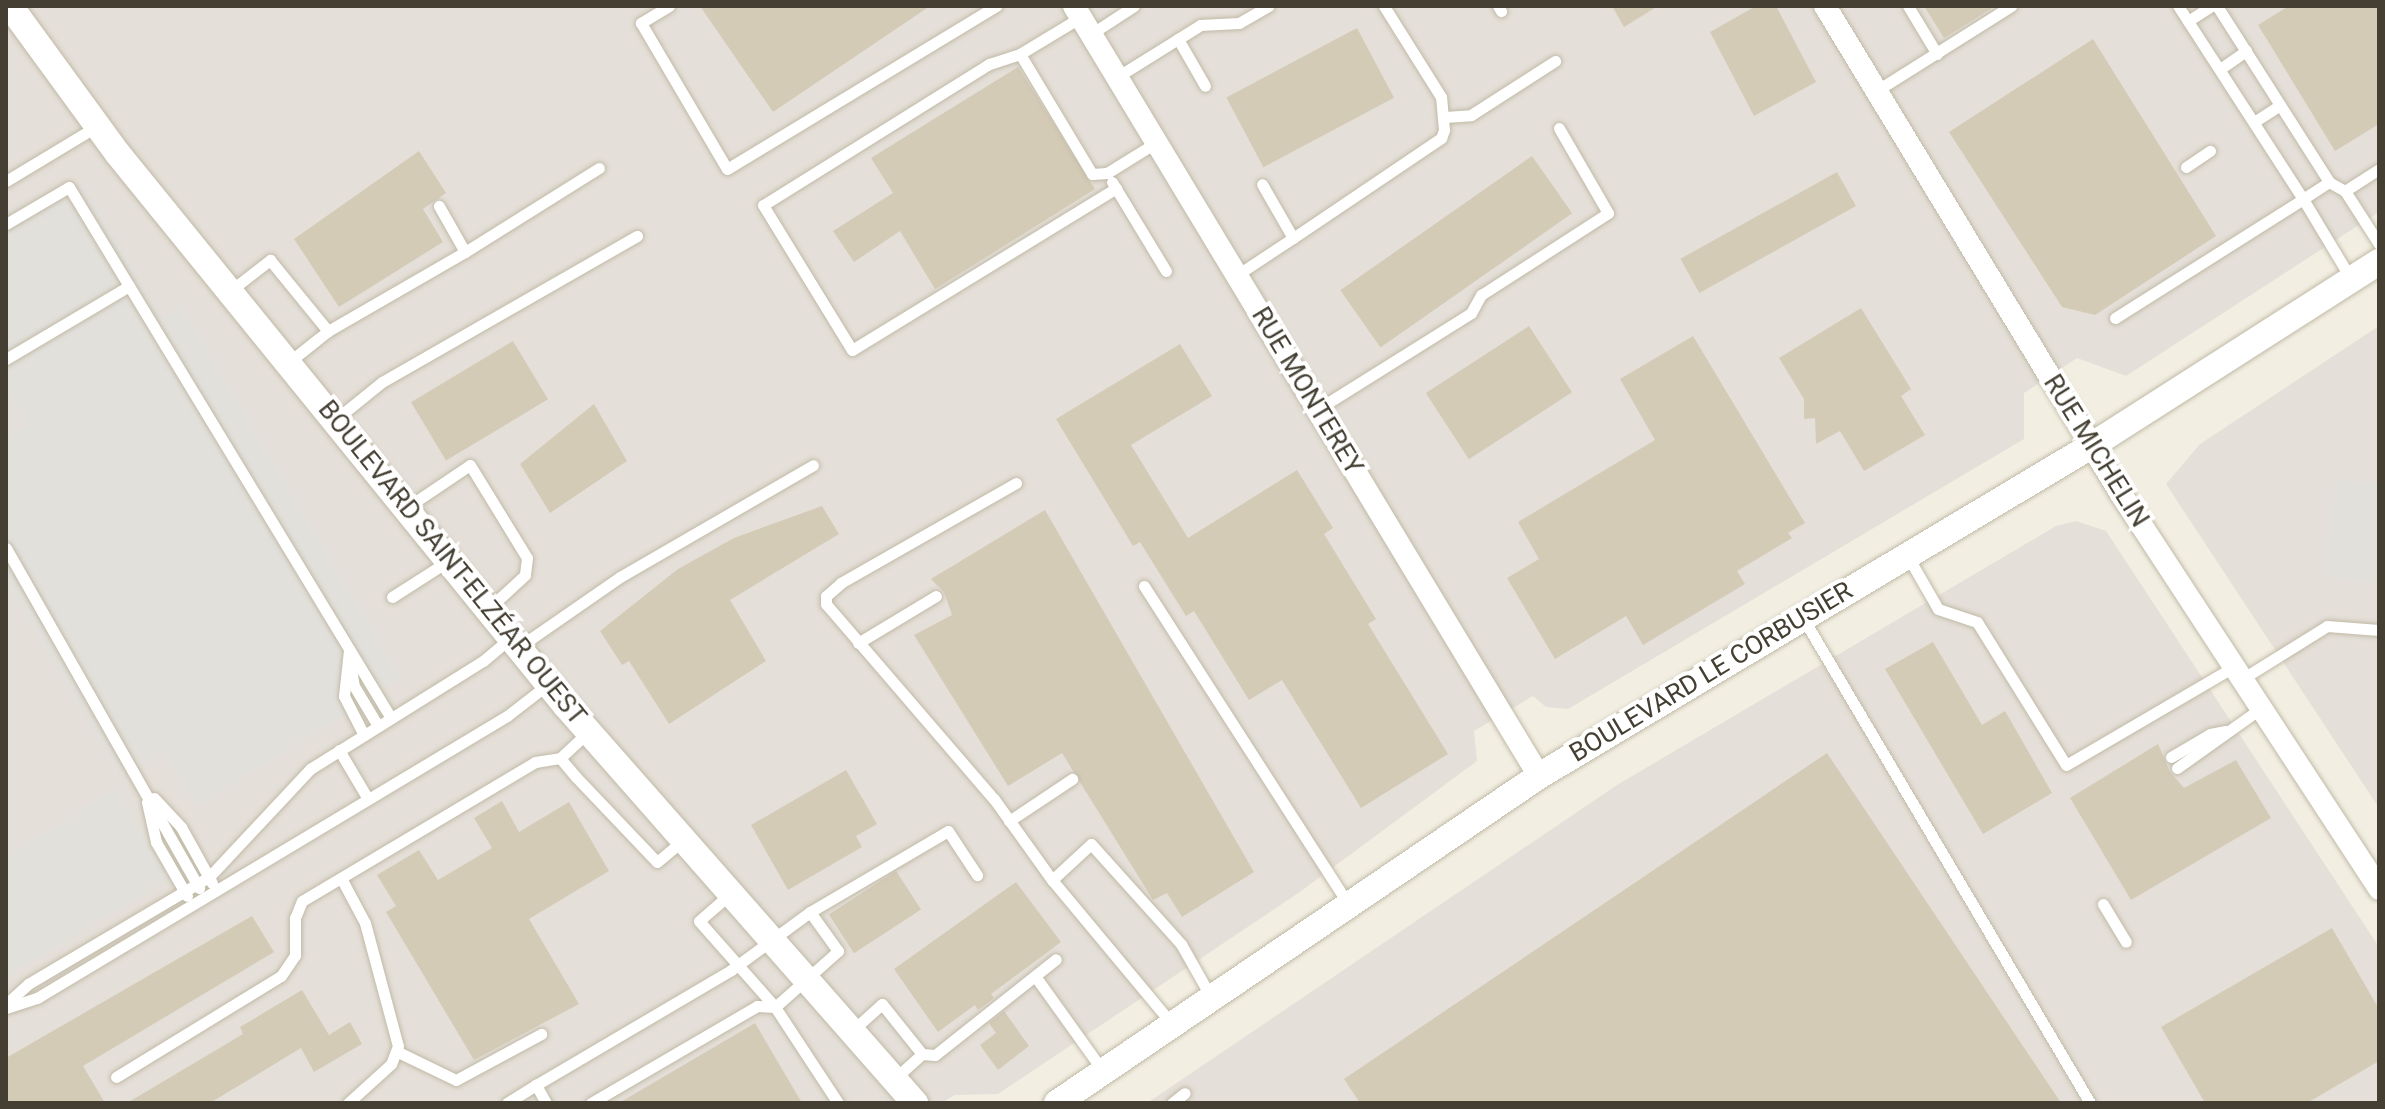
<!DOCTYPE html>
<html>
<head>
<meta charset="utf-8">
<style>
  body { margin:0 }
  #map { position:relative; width:2385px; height:1109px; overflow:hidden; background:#f2efe2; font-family:Roboto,sans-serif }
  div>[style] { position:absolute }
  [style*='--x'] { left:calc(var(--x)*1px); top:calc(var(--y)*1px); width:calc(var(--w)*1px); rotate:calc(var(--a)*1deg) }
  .industrial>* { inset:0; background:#e4dfd8 }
  .parking>* { inset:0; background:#e2e0db }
  .building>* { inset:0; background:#d4cbb7; transform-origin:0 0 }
  .roads { filter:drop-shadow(0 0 2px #c1baa7) drop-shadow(0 0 2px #c1baa7) }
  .service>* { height:11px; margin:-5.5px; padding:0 5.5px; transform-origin:5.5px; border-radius:5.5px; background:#fff }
  .minor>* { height:22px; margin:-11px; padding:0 11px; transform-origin:11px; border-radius:11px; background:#fff }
  .tertiary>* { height:26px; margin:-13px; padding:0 13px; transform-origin:13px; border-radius:13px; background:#fff }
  span { translate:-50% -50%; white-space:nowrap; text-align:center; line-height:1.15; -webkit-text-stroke:8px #fff; paint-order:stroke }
  .street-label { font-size:26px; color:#443f32 }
  .frame { position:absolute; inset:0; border:8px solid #443f32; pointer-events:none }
</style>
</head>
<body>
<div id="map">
  <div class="industrial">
    <i style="clip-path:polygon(6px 6px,2379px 6px,2379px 212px,2126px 376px,2077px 358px,2024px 393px,2024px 439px,1568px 709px,1546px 707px,1533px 696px,1474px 731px,1477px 761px,1297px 894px,998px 1094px,955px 1095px,941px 1103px,6px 1103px)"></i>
    <i style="clip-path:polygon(2379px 326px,2379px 808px,2166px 484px,2200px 444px)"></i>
    <i style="clip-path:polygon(2076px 521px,2106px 531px,2379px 947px,2379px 1103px,1147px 1103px,1617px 785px,2056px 526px)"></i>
  </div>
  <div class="parking">
    <i style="clip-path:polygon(85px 185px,162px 319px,181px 306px,400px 678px,196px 807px,164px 751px,122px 779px,6px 581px,6px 436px,27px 424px,6px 391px,6px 230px)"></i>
    <i style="clip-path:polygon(2337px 480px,2379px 486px,2379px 584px,2324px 576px)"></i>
    <i style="clip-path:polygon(116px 788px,169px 878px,6px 976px,6px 858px)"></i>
  </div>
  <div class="building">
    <i style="clip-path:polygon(700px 6px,930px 6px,773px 112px)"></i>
    <i style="clip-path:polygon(1612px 6px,1658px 6px,1624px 27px)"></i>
    <i style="clip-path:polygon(1756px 6px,1776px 6px,1816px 82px,1754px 116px,1710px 32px)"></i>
    <i style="clip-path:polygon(1924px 6px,1995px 6px,1944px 38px)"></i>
    <i style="clip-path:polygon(2289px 6px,2379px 6px,2379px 124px,2335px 151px,2258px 25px)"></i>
    <i style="left:1357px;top:28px;width:79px;height:148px;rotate:62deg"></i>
    <i style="clip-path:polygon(2093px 39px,2216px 236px,2095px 315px,2062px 307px,1949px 132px)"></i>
    <i style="clip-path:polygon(1018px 67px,1095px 189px,935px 289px,900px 231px,854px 262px,833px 231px,893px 193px,871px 158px)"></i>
    <i style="clip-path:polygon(419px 151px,446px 193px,423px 209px,443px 242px,339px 307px,294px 239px)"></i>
    <i style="left:1532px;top:156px;width:70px;height:234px;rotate:55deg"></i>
    <i style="left:1837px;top:172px;width:39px;height:179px;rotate:61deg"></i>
    <i style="clip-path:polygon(1861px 308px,1911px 389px,1901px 396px,1925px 435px,1864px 471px,1840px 431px,1816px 444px,1815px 418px,1804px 419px,1804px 399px,1779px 358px)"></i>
    <i style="left:1529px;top:326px;width:79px;height:123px;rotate:57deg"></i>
    <i style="clip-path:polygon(1693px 336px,1805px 523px,1788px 533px,1792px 538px,1737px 571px,1745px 584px,1643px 645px,1626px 616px,1555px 659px,1507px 578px,1539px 559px,1518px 522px,1655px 440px,1620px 379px)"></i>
    <i style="left:513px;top:341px;width:68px;height:119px;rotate:59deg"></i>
    <i style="clip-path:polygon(1180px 344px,1212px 396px,1131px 445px,1188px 538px,1297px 470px,1333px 528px,1324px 534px,1376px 619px,1368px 624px,1448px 754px,1361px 808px,1282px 680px,1249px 700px,1194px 611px,1186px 616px,1140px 542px,1133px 546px,1056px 419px)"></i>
    <i style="clip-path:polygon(594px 404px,627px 461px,550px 513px,520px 464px)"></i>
    <i style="clip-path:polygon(822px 506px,839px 534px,730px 600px,766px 661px,669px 724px,629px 661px,622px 665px,600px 631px,678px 569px,734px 538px)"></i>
    <i style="clip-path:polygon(1045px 510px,1254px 872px,1182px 917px,1167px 893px,1153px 900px,1062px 753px,1008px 786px,914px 635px,952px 615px,944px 592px,931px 579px)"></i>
    <i style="clip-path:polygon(1933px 642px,1982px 725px,2005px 711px,2052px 793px,1983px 834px,1885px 669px)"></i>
    <i style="clip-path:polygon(2158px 744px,2170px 772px,2184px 788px,2236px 760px,2271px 818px,2131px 900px,2070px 798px)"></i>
    <i style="clip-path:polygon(1827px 753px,2061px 1103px,1360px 1103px,1344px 1079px)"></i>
    <i style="clip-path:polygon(846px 770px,877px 824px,856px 836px,862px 847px,788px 890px,751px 825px)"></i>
    <i style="clip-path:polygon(502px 801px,519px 832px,569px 802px,609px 871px,529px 919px,579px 1004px,474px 1060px,386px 912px,396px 906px,377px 875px,419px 850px,438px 880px,492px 848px,474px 818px)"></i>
    <i style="left:896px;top:871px;width:46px;height:80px;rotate:57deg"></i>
    <i style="clip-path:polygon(1016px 882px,1061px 942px,991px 994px,994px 998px,978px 1010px,975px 1005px,938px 1032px,894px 969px)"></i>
    <i style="clip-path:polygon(252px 916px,274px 952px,83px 1066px,105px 1103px,6px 1103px,6px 1058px)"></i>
    <i style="clip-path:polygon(2332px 928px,2379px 1009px,2379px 1061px,2307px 1103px,2205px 1103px,2161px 1027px)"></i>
    <i style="clip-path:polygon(302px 990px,329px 1035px,350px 1022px,362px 1044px,314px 1072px,301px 1048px,210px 1103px,127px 1103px,243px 1034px,240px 1027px)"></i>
    <i style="clip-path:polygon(1004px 1011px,1029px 1046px,998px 1070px,980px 1045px,996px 1033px,989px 1023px)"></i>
    <i style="clip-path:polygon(755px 1023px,802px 1103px,619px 1103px)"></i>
  </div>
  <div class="roads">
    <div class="service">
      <i style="--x:669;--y:6;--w:33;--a:149"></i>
      <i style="--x:641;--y:23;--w:169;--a:59.5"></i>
      <i style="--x:727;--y:169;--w:315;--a:-31.2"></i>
      <i style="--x:1498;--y:6;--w:6;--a:59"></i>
      <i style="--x:1908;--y:6;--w:56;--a:58.9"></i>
      <i style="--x:2217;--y:6;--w:209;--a:57.5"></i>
      <i style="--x:1081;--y:17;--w:71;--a:148.8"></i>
      <i style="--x:1020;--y:54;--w:140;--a:59"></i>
      <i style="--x:1092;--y:174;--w:15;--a:-4"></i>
      <i style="--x:1107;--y:173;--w:59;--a:-31.8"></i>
      <i style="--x:2188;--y:21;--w:27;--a:-33"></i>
      <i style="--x:1091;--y:34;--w:51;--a:-33.1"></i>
      <i style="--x:1178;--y:39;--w:26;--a:-32"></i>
      <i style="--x:1200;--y:25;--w:39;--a:-3"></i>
      <i style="--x:1239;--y:23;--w:34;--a:-30"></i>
      <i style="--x:1020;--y:54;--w:33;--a:162"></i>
      <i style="--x:989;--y:64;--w:266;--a:148"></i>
      <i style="--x:763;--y:205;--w:170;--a:58.5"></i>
      <i style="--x:852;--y:350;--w:310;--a:-31.5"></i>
      <i style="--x:2220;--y:69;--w:32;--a:-35"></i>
      <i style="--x:1117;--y:77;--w:72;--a:-31.9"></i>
      <i style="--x:1178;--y:39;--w:54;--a:60.1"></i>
      <i style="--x:1876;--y:91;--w:160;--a:-32.2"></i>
      <i style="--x:1445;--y:117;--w:26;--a:-4"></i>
      <i style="--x:1471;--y:115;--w:100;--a:-32.7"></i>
      <i style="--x:2254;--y:122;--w:31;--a:-33"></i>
      <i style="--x:2186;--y:167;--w:29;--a:-34"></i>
      <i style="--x:2379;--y:169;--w:40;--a:147.1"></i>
      <i style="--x:2345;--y:191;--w:63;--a:57.3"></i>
      <i style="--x:6;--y:181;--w:106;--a:-31.1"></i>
      <i style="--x:1112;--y:182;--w:104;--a:58.8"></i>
      <i style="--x:2345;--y:191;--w:18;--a:-151"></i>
      <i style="--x:2329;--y:182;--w:31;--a:147"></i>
      <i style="--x:2303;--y:199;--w:93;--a:59"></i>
      <i style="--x:6;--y:224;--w:73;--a:-30.4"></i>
      <i style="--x:69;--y:187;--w:621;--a:58.77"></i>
      <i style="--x:1293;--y:238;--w:179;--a:-34"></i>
      <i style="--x:1441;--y:138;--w:9;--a:-69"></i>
      <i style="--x:1444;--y:130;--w:33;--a:-95"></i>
      <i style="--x:1441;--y:97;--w:107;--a:-122.1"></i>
      <i style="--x:465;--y:252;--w:158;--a:-32.1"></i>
      <i style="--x:1237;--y:275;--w:67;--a:-33.5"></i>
      <i style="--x:1293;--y:238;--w:62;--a:-119.9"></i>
      <i style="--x:230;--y:291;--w:51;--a:-37.8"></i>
      <i style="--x:270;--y:260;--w:92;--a:50.8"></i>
      <i style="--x:328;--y:331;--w:50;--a:141.5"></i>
      <i style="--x:2115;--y:318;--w:222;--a:-32.3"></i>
      <i style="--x:2303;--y:199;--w:230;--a:-122.9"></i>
      <i style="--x:328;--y:331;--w:158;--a:-30"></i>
      <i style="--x:465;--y:252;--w:53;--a:-119.5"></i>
      <i style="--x:6;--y:359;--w:143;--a:-30.7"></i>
      <i style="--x:1318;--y:409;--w:181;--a:-32.1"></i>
      <i style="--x:1471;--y:313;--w:21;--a:-61"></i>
      <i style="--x:1481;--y:295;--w:151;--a:-32.8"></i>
      <i style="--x:1608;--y:213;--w:98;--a:-120"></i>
      <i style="--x:335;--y:420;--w:60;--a:-39"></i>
      <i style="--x:382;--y:382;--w:294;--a:-29.8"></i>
      <i style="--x:1016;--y:483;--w:202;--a:150.3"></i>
      <i style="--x:841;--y:583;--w:20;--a:139"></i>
      <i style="--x:826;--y:596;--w:8;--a:90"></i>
      <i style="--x:826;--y:604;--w:257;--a:49.3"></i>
      <i style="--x:994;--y:799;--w:100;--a:54.4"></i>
      <i style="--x:406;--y:508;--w:77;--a:-33.9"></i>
      <i style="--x:470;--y:465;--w:109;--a:58.5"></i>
      <i style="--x:527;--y:558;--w:17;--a:97"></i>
      <i style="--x:525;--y:575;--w:50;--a:137.4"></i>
      <i style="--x:6;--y:548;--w:391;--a:60.4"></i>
      <i style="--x:1907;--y:555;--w:62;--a:60.1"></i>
      <i style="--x:1938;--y:609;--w:41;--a:18.4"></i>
      <i style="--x:1977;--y:622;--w:168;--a:58.1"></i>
      <i style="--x:2066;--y:765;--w:194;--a:-30.3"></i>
      <i style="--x:1144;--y:586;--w:378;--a:57.3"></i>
      <i style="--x:392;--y:597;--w:67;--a:-32.7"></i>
      <i style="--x:1803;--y:618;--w:564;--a:59.38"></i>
      <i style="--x:858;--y:643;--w:91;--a:-31.1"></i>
      <i style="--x:519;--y:647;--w:123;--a:-34.7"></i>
      <i style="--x:620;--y:577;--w:223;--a:-30.1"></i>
      <i style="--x:349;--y:650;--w:46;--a:96.2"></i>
      <i style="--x:344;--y:696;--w:44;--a:62.9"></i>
      <i style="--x:350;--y:662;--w:24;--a:81"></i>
      <i style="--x:354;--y:686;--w:47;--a:59"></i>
      <i style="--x:2242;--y:679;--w:100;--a:-31.9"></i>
      <i style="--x:2327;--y:626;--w:52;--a:4.4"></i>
      <i style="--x:588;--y:732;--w:38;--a:137"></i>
      <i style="--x:560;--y:758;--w:25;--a:50"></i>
      <i style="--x:576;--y:777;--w:117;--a:46.4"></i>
      <i style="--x:657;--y:862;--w:34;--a:-40"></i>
      <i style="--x:339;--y:750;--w:57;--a:59.4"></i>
      <i style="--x:2171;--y:757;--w:45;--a:-30.5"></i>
      <i style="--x:2210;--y:734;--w:16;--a:-11"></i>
      <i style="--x:2177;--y:768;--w:103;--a:-35.5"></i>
      <i style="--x:154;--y:798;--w:40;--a:47"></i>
      <i style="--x:181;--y:827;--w:64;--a:61"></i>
      <i style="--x:147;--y:802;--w:41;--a:77.3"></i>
      <i style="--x:156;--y:842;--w:62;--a:60.1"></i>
      <i style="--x:1009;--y:821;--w:76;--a:-33.7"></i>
      <i style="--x:341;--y:878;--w:51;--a:61.9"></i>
      <i style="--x:365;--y:923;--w:127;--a:75"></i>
      <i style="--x:398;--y:1046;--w:19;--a:111"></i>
      <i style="--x:391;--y:1064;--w:58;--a:137.8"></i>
      <i style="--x:730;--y:894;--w:41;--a:138.9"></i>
      <i style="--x:699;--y:921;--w:115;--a:48.5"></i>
      <i style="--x:2103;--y:904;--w:44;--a:58.8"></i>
      <i style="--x:810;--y:912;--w:160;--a:-30.4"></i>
      <i style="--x:948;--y:831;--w:53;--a:56.6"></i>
      <i style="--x:1035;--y:976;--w:117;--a:54.4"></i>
      <i style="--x:6;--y:1004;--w:30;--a:-42"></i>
      <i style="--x:28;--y:984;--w:210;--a:-30.6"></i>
      <i style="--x:209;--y:877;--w:148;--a:-46.9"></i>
      <i style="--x:310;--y:769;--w:204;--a:-32"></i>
      <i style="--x:483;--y:661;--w:35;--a:-40"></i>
      <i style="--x:6;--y:1008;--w:33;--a:-18"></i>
      <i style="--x:37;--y:998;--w:548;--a:-30.96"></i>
      <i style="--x:507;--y:716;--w:51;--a:-37.8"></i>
      <i style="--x:1172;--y:1024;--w:187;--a:-129.8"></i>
      <i style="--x:1052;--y:880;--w:53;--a:-42.7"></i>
      <i style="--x:1091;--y:844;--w:135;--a:48"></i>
      <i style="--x:1181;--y:944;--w:61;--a:60.5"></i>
      <i style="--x:853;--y:1030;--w:39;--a:-42"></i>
      <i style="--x:882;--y:1004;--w:64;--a:51.3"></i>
      <i style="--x:922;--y:1054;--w:36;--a:138"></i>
      <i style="--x:398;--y:1052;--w:64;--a:25.8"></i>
      <i style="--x:456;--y:1080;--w:97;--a:-28.4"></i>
      <i style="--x:922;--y:1054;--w:13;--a:4"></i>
      <i style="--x:935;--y:1055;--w:154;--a:-38.4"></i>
      <i style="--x:116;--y:1077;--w:193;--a:-31.5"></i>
      <i style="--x:281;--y:976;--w:25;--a:-56"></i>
      <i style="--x:295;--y:955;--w:37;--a:-90"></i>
      <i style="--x:295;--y:918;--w:18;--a:-68"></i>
      <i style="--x:302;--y:901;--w:271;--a:-30.8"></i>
      <i style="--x:535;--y:762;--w:25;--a:-9"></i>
      <i style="--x:507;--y:1103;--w:34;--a:-32"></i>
      <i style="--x:546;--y:1103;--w:21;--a:-119"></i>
      <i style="--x:536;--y:1085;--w:226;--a:-30.5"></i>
      <i style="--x:731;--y:970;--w:98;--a:-36.3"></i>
      <i style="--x:810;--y:912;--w:48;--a:54.3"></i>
      <i style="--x:838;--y:951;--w:84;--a:138.4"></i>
      <i style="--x:775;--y:1007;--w:115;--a:56.7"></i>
      <i style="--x:591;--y:1103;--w:192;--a:-30.3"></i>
      <i style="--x:757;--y:1006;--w:18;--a:3"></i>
      <i style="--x:1172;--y:1103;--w:16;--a:-38"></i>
    </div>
    <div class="minor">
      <i style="--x:1074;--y:6;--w:900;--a:58.87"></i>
      <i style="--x:1825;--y:6;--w:571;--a:58.76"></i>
      <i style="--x:2121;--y:494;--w:472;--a:56.8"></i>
    </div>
    <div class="tertiary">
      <i style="--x:10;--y:6;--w:183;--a:53.9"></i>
      <i style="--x:118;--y:154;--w:711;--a:50.94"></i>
      <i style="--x:566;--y:706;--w:529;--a:48.68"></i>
      <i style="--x:1057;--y:1103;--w:582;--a:-34.15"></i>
      <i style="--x:1539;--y:776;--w:643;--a:-30.87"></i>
      <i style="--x:2091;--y:446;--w:342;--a:-32.6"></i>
    </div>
  </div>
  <div class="street-label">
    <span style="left:1307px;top:391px;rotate:59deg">RUE MONTEREY</span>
    <span style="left:2096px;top:451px;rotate:58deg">RUE MICHELIN</span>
    <span style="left:452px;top:563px;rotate:51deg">BOULEVARD SAINT-ELZÉAR OUEST</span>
    <span style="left:1711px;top:672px;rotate:-31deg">BOULEVARD LE CORBUSIER</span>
  </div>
  <div class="frame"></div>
</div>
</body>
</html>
